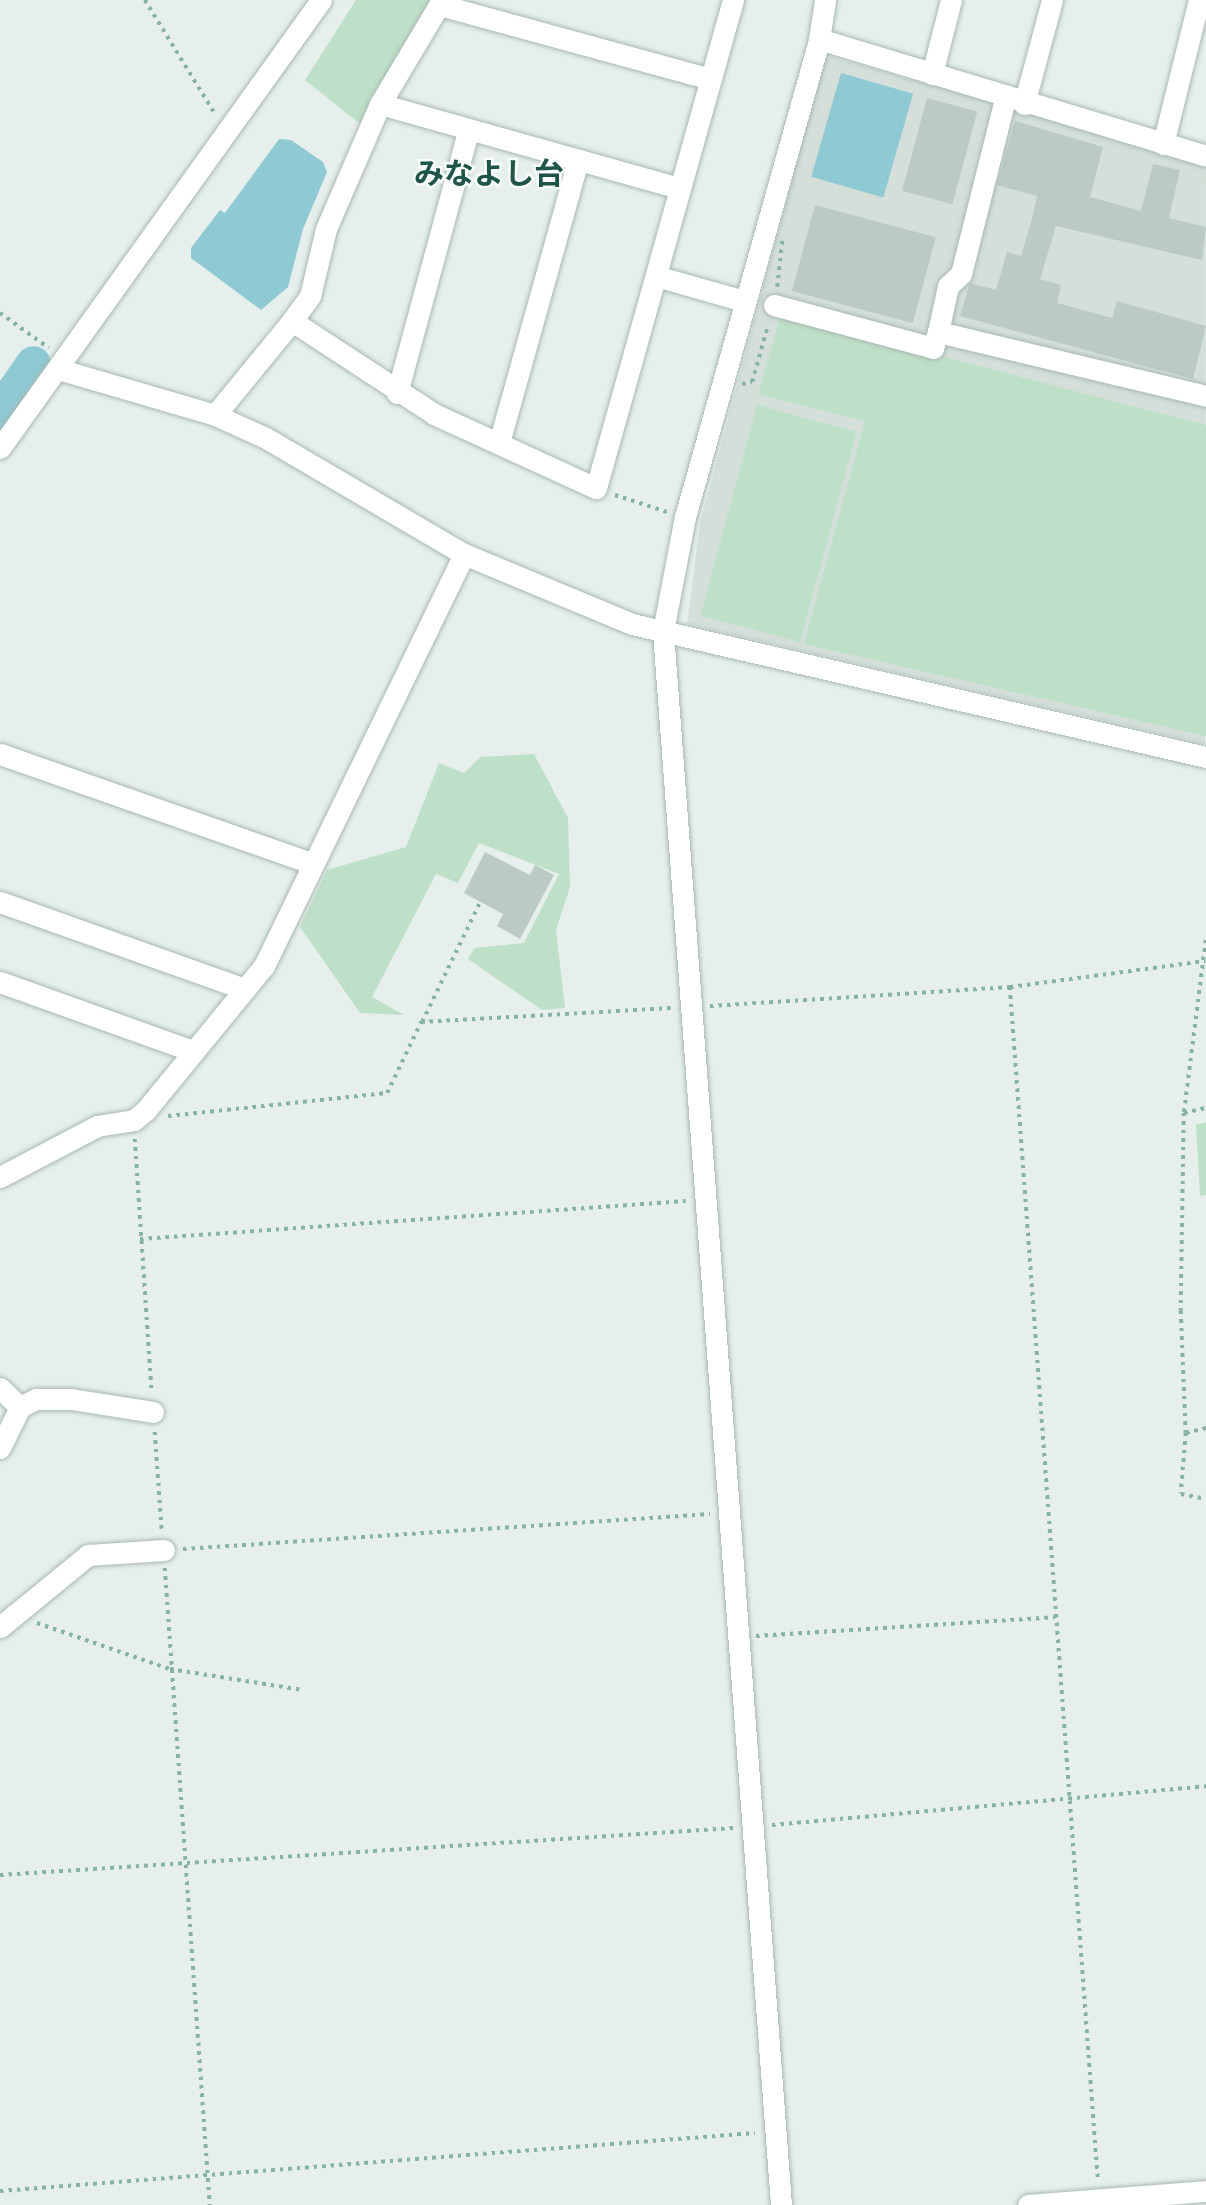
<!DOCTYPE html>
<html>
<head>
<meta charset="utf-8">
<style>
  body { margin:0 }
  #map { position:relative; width:1206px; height:2205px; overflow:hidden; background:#e6efeb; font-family:"Exo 2","Noto Sans JP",sans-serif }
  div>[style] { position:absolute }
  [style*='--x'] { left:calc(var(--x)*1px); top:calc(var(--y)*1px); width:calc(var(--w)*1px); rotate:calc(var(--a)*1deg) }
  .built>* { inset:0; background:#d4dfda }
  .green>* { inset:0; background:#bfe0c8; transform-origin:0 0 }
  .water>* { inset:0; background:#8ec9d4; transform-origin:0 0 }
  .river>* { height:35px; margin:-17.5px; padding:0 17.5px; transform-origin:17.5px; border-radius:17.5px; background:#8ec9d4 }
  .building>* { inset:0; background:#bbcac4; transform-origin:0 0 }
  .path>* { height:3.5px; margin-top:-1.75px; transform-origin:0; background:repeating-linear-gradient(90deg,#86b3a5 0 3.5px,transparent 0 8.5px) }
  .roads { filter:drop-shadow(0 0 2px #a8b8b2) drop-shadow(0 0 2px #a8b8b2) }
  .minor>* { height:21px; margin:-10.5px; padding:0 10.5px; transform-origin:10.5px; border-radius:10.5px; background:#fff }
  span { translate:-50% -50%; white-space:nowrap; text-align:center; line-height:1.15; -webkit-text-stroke:5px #f7fbf9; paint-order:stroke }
  .quarter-label { font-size:30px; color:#1f5548; font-weight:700 }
</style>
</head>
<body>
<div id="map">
  <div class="built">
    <i style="clip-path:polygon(831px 57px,1206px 163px,1205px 744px,687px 624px,700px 524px,824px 60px)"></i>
  </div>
  <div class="green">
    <i style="clip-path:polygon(356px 0,430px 0,360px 124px,305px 80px)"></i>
    <i style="clip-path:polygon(781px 315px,1206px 425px,1206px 736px,804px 644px,865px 421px,758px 394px)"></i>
    <i style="left:757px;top:405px;width:103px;height:218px;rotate:15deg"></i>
    <i style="clip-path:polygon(534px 754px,568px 818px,570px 887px,556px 930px,565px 1008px,542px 1010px,468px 959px,474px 948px,524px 943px,559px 874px,479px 843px,458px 883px,436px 874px,372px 997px,404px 1015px,360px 1013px,300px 927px,327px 870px,406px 847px,439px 763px,464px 773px,480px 757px)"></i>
    <i style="clip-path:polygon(1206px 1122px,1206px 1195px,1200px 1196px,1196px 1125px)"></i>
  </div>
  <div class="water">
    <i style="left:841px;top:73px;width:75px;height:108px;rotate:16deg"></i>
    <i style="clip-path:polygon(279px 139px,291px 140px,323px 162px,327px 172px,303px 229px,288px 287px,261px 310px,191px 258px,191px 248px,220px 210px,225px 213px)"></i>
  </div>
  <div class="river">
    <i style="--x:0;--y:411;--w:58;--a:-55.5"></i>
  </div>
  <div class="building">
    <i style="left:927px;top:98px;width:52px;height:96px;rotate:15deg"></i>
    <i style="clip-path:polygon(1015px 121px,1103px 147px,1090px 197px,1141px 211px,1153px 164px,1180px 170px,1169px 218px,1206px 227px,1202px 260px,1056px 226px,1040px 279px,1061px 285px,1057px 303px,1112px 318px,1117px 301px,1206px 326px,1193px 379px,960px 316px,970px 283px,996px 290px,1007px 252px,1021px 256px,1032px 219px,1037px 196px,997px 185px)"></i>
    <i style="left:815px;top:205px;width:125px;height:89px;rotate:15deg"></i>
    <i style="clip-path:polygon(485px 852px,530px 875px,535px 865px,554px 875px,520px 939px,497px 926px,503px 914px,464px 893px)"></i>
  </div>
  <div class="path">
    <i style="--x:145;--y:0;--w:134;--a:58.4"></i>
    <i style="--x:777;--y:287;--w:47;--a:-83.9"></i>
    <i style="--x:0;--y:313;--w:60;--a:35.5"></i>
    <i style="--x:742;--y:384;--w:10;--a:-11"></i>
    <i style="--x:752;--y:382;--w:59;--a:-74.3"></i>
    <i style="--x:615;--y:495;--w:55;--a:18.1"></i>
    <i style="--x:1206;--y:940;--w:174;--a:97.2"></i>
    <i style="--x:1184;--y:1113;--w:198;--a:90.9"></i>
    <i style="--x:1181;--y:1311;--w:122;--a:87.7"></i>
    <i style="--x:1186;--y:1433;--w:61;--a:94.7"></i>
    <i style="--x:1181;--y:1494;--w:25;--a:11"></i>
    <i style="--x:1010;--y:987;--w:1196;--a:85.78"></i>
    <i style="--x:710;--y:1006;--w:301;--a:-3.6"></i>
    <i style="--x:1010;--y:987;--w:197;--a:-7.6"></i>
    <i style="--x:422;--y:1022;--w:131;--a:-64.2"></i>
    <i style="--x:1184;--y:1113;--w:23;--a:-13"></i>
    <i style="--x:168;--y:1116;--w:220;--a:-6"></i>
    <i style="--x:387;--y:1093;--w:79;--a:-64.4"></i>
    <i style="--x:421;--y:1022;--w:250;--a:-3.2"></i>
    <i style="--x:135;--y:1139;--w:255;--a:86.2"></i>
    <i style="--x:140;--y:1239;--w:547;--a:-3.98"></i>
    <i style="--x:155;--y:1432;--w:101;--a:86"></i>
    <i style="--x:1186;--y:1433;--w:21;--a:-14"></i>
    <i style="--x:183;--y:1549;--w:528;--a:-3.8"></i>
    <i style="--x:165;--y:1568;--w:639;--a:85.96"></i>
    <i style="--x:37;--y:1623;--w:141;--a:19.1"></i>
    <i style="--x:170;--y:1669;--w:134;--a:9"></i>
    <i style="--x:756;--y:1636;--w:299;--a:-3.6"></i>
    <i style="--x:772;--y:1825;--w:436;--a:-5.1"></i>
    <i style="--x:0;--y:1875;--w:735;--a:-3.67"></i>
    <i style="--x:0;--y:2191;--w:757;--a:-4.39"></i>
  </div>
  <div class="roads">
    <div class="minor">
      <i style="--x:442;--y:0;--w:121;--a:120.8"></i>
      <i style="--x:380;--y:104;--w:136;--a:113.4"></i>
      <i style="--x:326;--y:229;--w:69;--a:103.4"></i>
      <i style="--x:310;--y:296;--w:31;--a:126"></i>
      <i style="--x:292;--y:321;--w:170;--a:33.2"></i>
      <i style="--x:434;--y:414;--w:178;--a:24.6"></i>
      <i style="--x:596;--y:488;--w:507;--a:-74.32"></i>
      <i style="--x:440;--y:5;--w:280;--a:15.3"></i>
      <i style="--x:819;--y:39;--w:39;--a:-81"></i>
      <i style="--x:932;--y:74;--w:76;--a:-75.6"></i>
      <i style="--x:380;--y:104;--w:310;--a:15.7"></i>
      <i style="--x:1024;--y:104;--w:108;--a:-74.9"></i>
      <i style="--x:1163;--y:144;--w:148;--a:-76"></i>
      <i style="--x:656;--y:276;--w:91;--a:15.9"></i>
      <i style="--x:774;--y:305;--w:165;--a:15.1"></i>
      <i style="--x:933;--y:348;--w:17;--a:-73"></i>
      <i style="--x:938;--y:332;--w:276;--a:13.4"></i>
      <i style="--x:938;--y:332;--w:47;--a:-77.7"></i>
      <i style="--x:948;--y:286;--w:18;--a:-43"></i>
      <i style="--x:961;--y:274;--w:180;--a:-75.9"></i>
      <i style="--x:58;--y:369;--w:164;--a:16.3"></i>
      <i style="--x:215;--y:415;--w:56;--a:24.3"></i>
      <i style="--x:266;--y:438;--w:229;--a:30.4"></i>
      <i style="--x:464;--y:554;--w:182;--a:22.6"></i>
      <i style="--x:632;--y:624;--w:589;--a:13.05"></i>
      <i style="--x:397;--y:393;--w:271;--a:-74.8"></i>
      <i style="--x:215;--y:415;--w:122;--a:-50.7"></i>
      <i style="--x:499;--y:443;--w:290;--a:-74.4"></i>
      <i style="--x:0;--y:448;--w:551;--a:-54.38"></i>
      <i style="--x:0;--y:754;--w:330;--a:19.3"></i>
      <i style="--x:0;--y:902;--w:260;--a:19.6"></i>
      <i style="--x:0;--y:982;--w:205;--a:19.7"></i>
      <i style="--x:0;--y:1177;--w:110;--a:-27.7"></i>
      <i style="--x:97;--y:1126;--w:37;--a:-9"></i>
      <i style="--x:134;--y:1120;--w:16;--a:-40"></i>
      <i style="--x:146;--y:1110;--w:186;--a:-50.7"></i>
      <i style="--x:264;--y:966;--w:458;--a:-64.1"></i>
      <i style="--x:0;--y:1388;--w:28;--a:44"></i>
      <i style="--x:20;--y:1407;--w:18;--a:-27"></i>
      <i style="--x:36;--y:1399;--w:35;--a:0"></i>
      <i style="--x:71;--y:1399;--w:83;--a:9"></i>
      <i style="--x:0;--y:1448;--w:46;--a:-64"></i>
      <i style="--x:0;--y:1627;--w:114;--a:-39.3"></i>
      <i style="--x:88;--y:1555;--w:76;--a:-3.8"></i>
      <i style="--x:781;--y:2205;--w:1578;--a:-94.29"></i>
      <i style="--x:663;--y:631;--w:116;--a:-79.1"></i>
      <i style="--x:685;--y:517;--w:496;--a:-74.3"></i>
      <i style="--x:819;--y:39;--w:404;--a:16.8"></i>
      <i style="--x:1028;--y:2205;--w:179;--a:-4.5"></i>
    </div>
  </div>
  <div class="quarter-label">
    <span style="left:489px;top:172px">みなよし台</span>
  </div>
</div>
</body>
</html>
